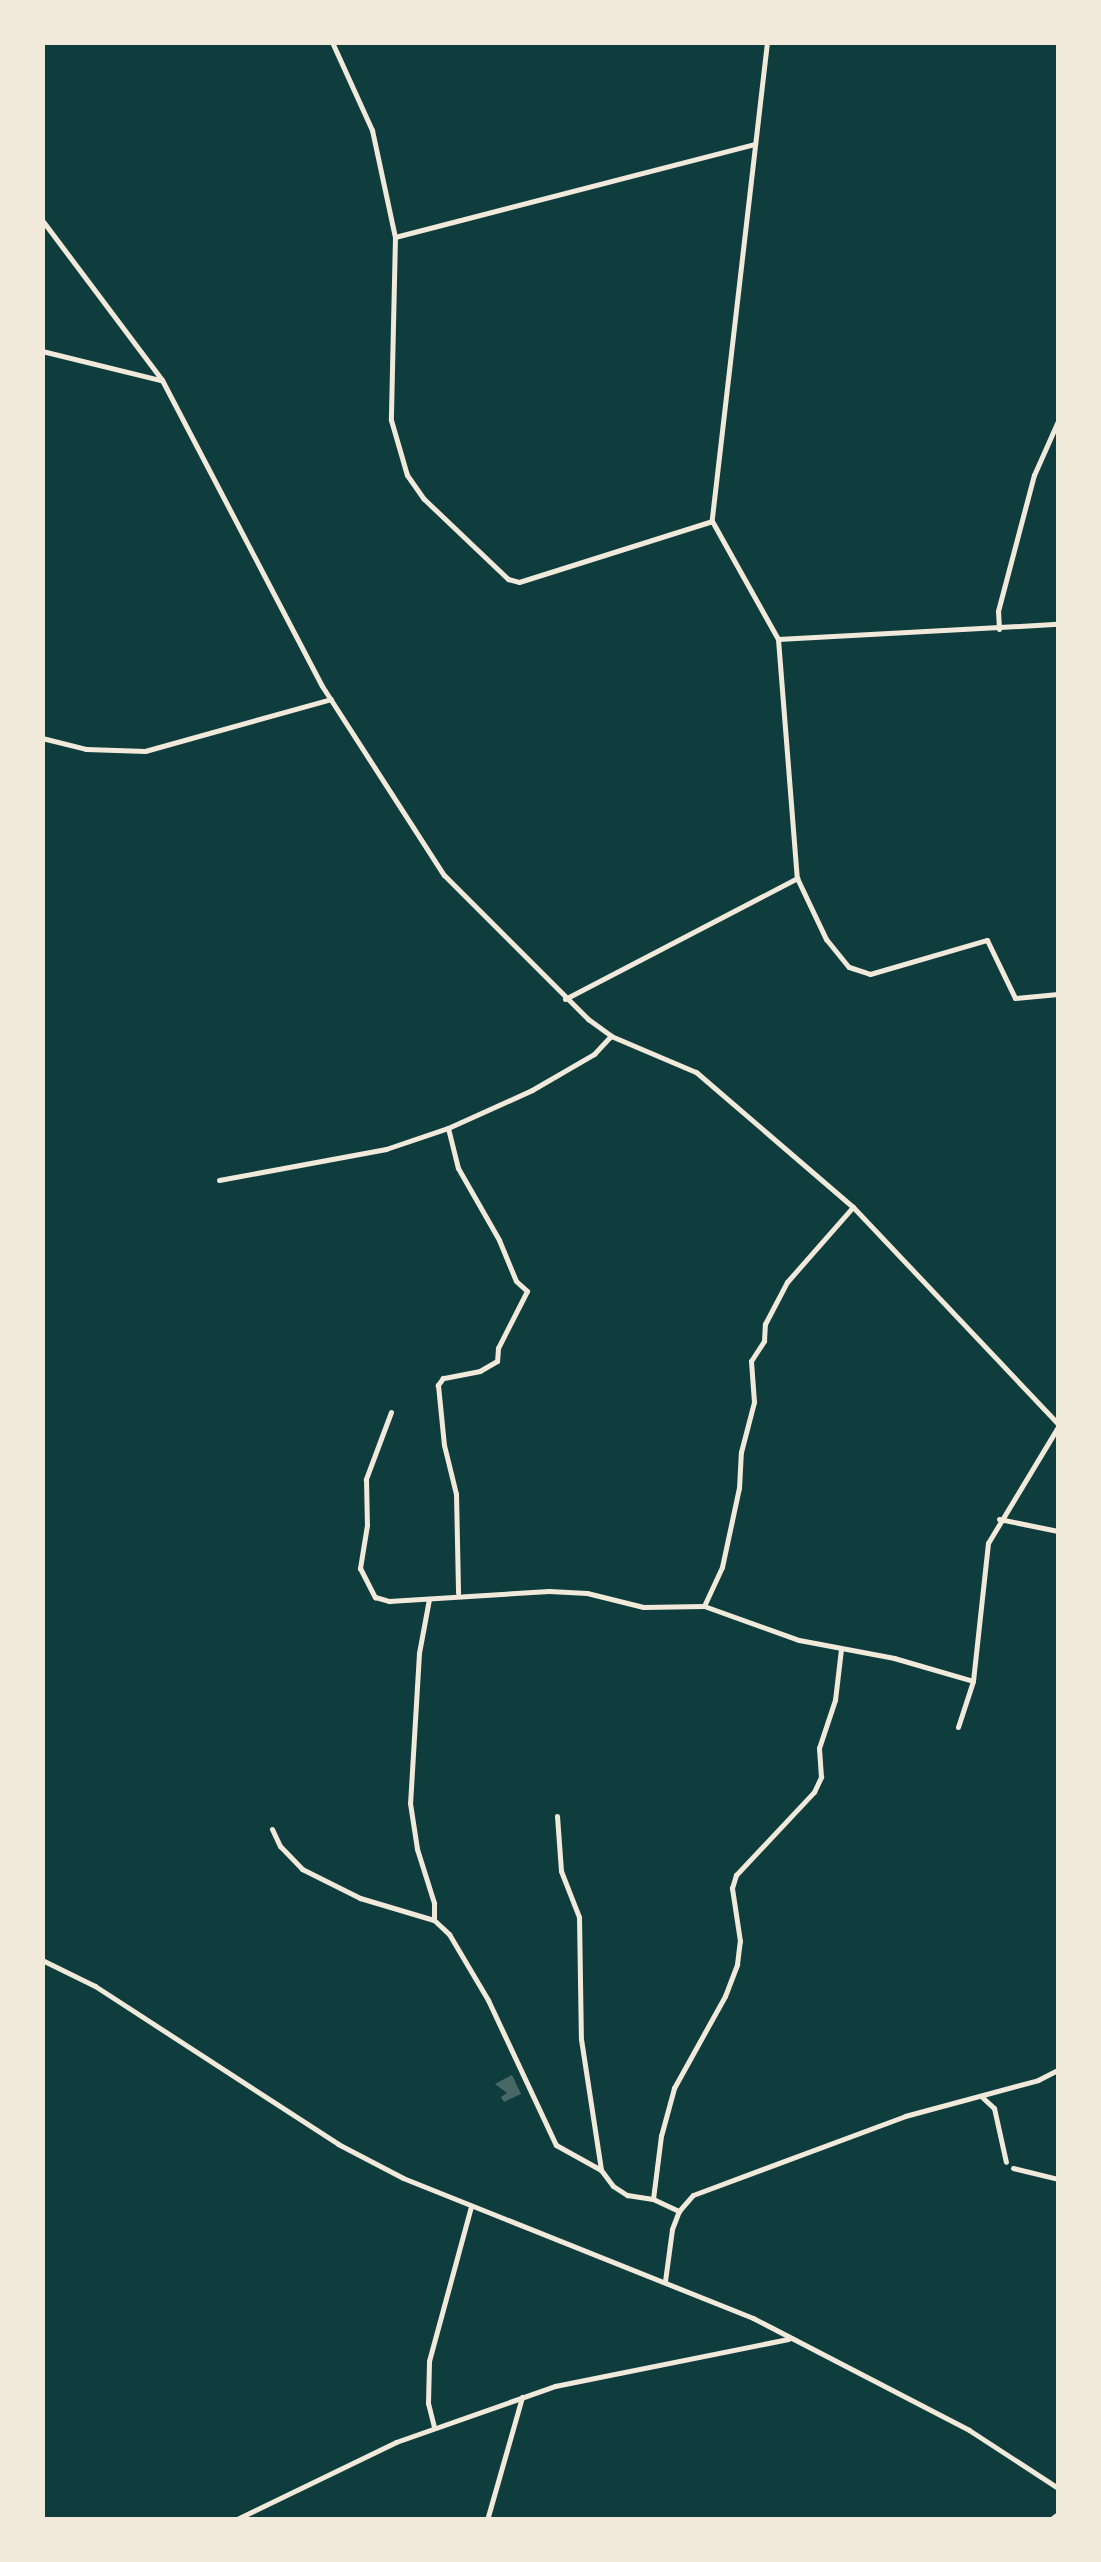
<!DOCTYPE html>
<html>
<head>
<meta charset="utf-8">
<style>
  body { margin:0 }
  #map { position:relative; width:1101px; height:2562px; overflow:hidden; background:#0f3d3e; font-family:"DejaVu Sans",sans-serif }
  div>[style] { position:absolute }
  [style*='--x'] { left:calc(var(--x)*1px); top:calc(var(--y)*1px); width:calc(var(--w)*1px); rotate:calc(var(--a)*1deg) }
  .building>* { inset:0; background:#486865 }
  .minor>* { height:5px; margin:-2.5px; padding:0 2.5px; transform-origin:2.5px; border-radius:2.5px; background:#f1e9da }
  .tertiary>* { height:5px; margin:-2.5px; padding:0 2.5px; transform-origin:2.5px; border-radius:2.5px; background:#f1e9da }
  span { translate:-50% -50%; white-space:nowrap; text-align:center; line-height:1.15; -webkit-text-stroke:10px #f1e9da; paint-order:stroke }
  .frame { position:absolute; inset:0; border:45px solid #f1e9da; pointer-events:none }
</style>
</head>
<body>
<div id="map">
  <div class="building">
    <i style="clip-path:polygon(512px 2075px,521px 2094px,504px 2102px,501px 2097px,507px 2093px,495px 2084px)"></i>
  </div>
  <div class="minor">
    <i style="--x:332;--y:42;--w:97;--a:65.6"></i>
    <i style="--x:372;--y:130;--w:109;--a:77.9"></i>
    <i style="--x:395;--y:237;--w:183;--a:91.3"></i>
    <i style="--x:391;--y:420;--w:57;--a:73.8"></i>
    <i style="--x:407;--y:475;--w:29;--a:55"></i>
    <i style="--x:424;--y:499;--w:116;--a:43.6"></i>
    <i style="--x:508;--y:579;--w:11;--a:15"></i>
    <i style="--x:519;--y:582;--w:202;--a:-17.5"></i>
    <i style="--x:767;--y:42;--w:482;--a:96.6"></i>
    <i style="--x:712;--y:521;--w:135;--a:60.8"></i>
    <i style="--x:778;--y:639;--w:280;--a:-3.1"></i>
    <i style="--x:42;--y:220;--w:200;--a:53.1"></i>
    <i style="--x:162;--y:380;--w:345;--a:62.4"></i>
    <i style="--x:322;--y:686;--w:225;--a:57.2"></i>
    <i style="--x:444;--y:875;--w:204;--a:45"></i>
    <i style="--x:588;--y:1019;--w:29;--a:36"></i>
    <i style="--x:611;--y:1036;--w:92;--a:23"></i>
    <i style="--x:696;--y:1072;--w:207;--a:40.7"></i>
    <i style="--x:853;--y:1207;--w:299;--a:46.6"></i>
    <i style="--x:395;--y:237;--w:371;--a:-14.5"></i>
    <i style="--x:42;--y:351;--w:122;--a:13.8"></i>
    <i style="--x:999;--y:629;--w:18;--a:-93"></i>
    <i style="--x:998;--y:611;--w:141;--a:-75.2"></i>
    <i style="--x:1034;--y:475;--w:59;--a:-66"></i>
    <i style="--x:778;--y:639;--w:240;--a:85.5"></i>
    <i style="--x:797;--y:878;--w:68;--a:64.6"></i>
    <i style="--x:826;--y:939;--w:36;--a:51"></i>
    <i style="--x:849;--y:967;--w:22;--a:18"></i>
    <i style="--x:870;--y:974;--w:122;--a:-16.2"></i>
    <i style="--x:987;--y:940;--w:64;--a:64.2"></i>
    <i style="--x:1015;--y:998;--w:43;--a:-5.3"></i>
    <i style="--x:42;--y:738;--w:45;--a:14"></i>
    <i style="--x:86;--y:749;--w:59;--a:1.9"></i>
    <i style="--x:145;--y:751;--w:193;--a:-15.6"></i>
    <i style="--x:565;--y:999;--w:262;--a:-27.5"></i>
    <i style="--x:448;--y:1128;--w:41;--a:76"></i>
    <i style="--x:458;--y:1168;--w:83;--a:60.3"></i>
    <i style="--x:499;--y:1240;--w:44;--a:67.5"></i>
    <i style="--x:516;--y:1281;--w:15;--a:42"></i>
    <i style="--x:527;--y:1291;--w:64;--a:117"></i>
    <i style="--x:498;--y:1348;--w:13;--a:94"></i>
    <i style="--x:497;--y:1361;--w:20;--a:150"></i>
    <i style="--x:480;--y:1371;--w:38;--a:169"></i>
    <i style="--x:443;--y:1378;--w:9;--a:126"></i>
    <i style="--x:438;--y:1385;--w:60;--a:84.3"></i>
    <i style="--x:444;--y:1445;--w:50;--a:76.2"></i>
    <i style="--x:456;--y:1494;--w:99;--a:88.8"></i>
    <i style="--x:219;--y:1180;--w:170;--a:-10.5"></i>
    <i style="--x:386;--y:1149;--w:65;--a:-18.7"></i>
    <i style="--x:448;--y:1128;--w:92;--a:-24.3"></i>
    <i style="--x:532;--y:1090;--w:72;--a:-30.1"></i>
    <i style="--x:594;--y:1054;--w:25;--a:-47"></i>
    <i style="--x:391;--y:1412;--w:72;--a:110.5"></i>
    <i style="--x:366;--y:1479;--w:46;--a:88.8"></i>
    <i style="--x:367;--y:1525;--w:44;--a:99.2"></i>
    <i style="--x:360;--y:1568;--w:33;--a:63"></i>
    <i style="--x:375;--y:1597;--w:15;--a:16"></i>
    <i style="--x:389;--y:1601;--w:160;--a:-3.6"></i>
    <i style="--x:549;--y:1591;--w:38;--a:3"></i>
    <i style="--x:587;--y:1593;--w:58;--a:14"></i>
    <i style="--x:643;--y:1607;--w:61;--a:-0.9"></i>
    <i style="--x:704;--y:1606;--w:101;--a:19.7"></i>
    <i style="--x:799;--y:1640;--w:97;--a:10.7"></i>
    <i style="--x:894;--y:1658;--w:82;--a:16.2"></i>
    <i style="--x:999;--y:1519;--w:60;--a:11.5"></i>
    <i style="--x:429;--y:1599;--w:55;--a:100.5"></i>
    <i style="--x:419;--y:1653;--w:150;--a:93.4"></i>
    <i style="--x:410;--y:1803;--w:47;--a:81.3"></i>
    <i style="--x:417;--y:1849;--w:57;--a:72.5"></i>
    <i style="--x:434;--y:1903;--w:17;--a:90"></i>
    <i style="--x:704;--y:1606;--w:43;--a:-65.2"></i>
    <i style="--x:722;--y:1567;--w:81;--a:-77.9"></i>
    <i style="--x:739;--y:1488;--w:36;--a:-87"></i>
    <i style="--x:741;--y:1452;--w:52;--a:-75.4"></i>
    <i style="--x:754;--y:1402;--w:41;--a:-94.2"></i>
    <i style="--x:751;--y:1361;--w:24;--a:-57"></i>
    <i style="--x:764;--y:1341;--w:17;--a:-87"></i>
    <i style="--x:765;--y:1324;--w:47;--a:-62.4"></i>
    <i style="--x:787;--y:1282;--w:100;--a:-48.7"></i>
    <i style="--x:958;--y:1727;--w:48;--a:-71.9"></i>
    <i style="--x:973;--y:1681;--w:139;--a:-83.8"></i>
    <i style="--x:988;--y:1543;--w:135;--a:-58.9"></i>
    <i style="--x:557;--y:1816;--w:55;--a:85.8"></i>
    <i style="--x:561;--y:1871;--w:49;--a:68.6"></i>
    <i style="--x:579;--y:1917;--w:122;--a:89.1"></i>
    <i style="--x:581;--y:2039;--w:133;--a:81.3"></i>
    <i style="--x:601;--y:2170;--w:20;--a:53"></i>
    <i style="--x:613;--y:2186;--w:17;--a:33"></i>
    <i style="--x:627;--y:2195;--w:26;--a:9"></i>
    <i style="--x:653;--y:2199;--w:29;--a:25"></i>
    <i style="--x:272;--y:1829;--w:19;--a:65"></i>
    <i style="--x:280;--y:1846;--w:32;--a:46"></i>
    <i style="--x:302;--y:1869;--w:65;--a:26.6"></i>
    <i style="--x:360;--y:1898;--w:77;--a:16.6"></i>
    <i style="--x:434;--y:1920;--w:21;--a:43"></i>
    <i style="--x:449;--y:1934;--w:77;--a:59.4"></i>
    <i style="--x:488;--y:2000;--w:160;--a:64.9"></i>
    <i style="--x:556;--y:2145;--w:51;--a:29.1"></i>
    <i style="--x:982;--y:2097;--w:16;--a:43"></i>
    <i style="--x:994;--y:2108;--w:55;--a:77.5"></i>
    <i style="--x:1013;--y:2168;--w:46;--a:13.7"></i>
    <i style="--x:653;--y:2199;--w:64;--a:-82.8"></i>
    <i style="--x:661;--y:2136;--w:50;--a:-74.8"></i>
    <i style="--x:674;--y:2088;--w:105;--a:-61"></i>
    <i style="--x:725;--y:1996;--w:34;--a:-69"></i>
    <i style="--x:737;--y:1964;--w:23;--a:-83"></i>
    <i style="--x:740;--y:1941;--w:54;--a:-98.6"></i>
    <i style="--x:732;--y:1888;--w:14;--a:-73"></i>
    <i style="--x:736;--y:1875;--w:114;--a:-46.8"></i>
    <i style="--x:814;--y:1792;--w:17;--a:-65"></i>
    <i style="--x:821;--y:1777;--w:29;--a:-94"></i>
    <i style="--x:819;--y:1748;--w:51;--a:-71.6"></i>
    <i style="--x:835;--y:1700;--w:51;--a:-83.3"></i>
    <i style="--x:665;--y:2281;--w:52;--a:-82.3"></i>
    <i style="--x:672;--y:2229;--w:19;--a:-69"></i>
    <i style="--x:679;--y:2211;--w:21;--a:-49"></i>
    <i style="--x:693;--y:2195;--w:226;--a:-20.4"></i>
    <i style="--x:905;--y:2116;--w:138;--a:-15.1"></i>
    <i style="--x:1038;--y:2080;--w:22;--a:-27"></i>
    <i style="--x:434;--y:2427;--w:25;--a:-104"></i>
    <i style="--x:428;--y:2403;--w:42;--a:-88.6"></i>
    <i style="--x:429;--y:2361;--w:161;--a:-74.8"></i>
    <i style="--x:487;--y:2520;--w:128;--a:-74.1"></i>
    <i style="--x:1050;--y:2520;--w:10;--a:-37"></i>
  </div>
  <div class="tertiary">
    <i style="--x:42;--y:1960;--w:59;--a:26.1"></i>
    <i style="--x:95;--y:1986;--w:290;--a:33"></i>
    <i style="--x:338;--y:2144;--w:73;--a:27.6"></i>
    <i style="--x:403;--y:2178;--w:377;--a:21.8"></i>
    <i style="--x:753;--y:2318;--w:243;--a:27.4"></i>
    <i style="--x:969;--y:2430;--w:106;--a:33.1"></i>
    <i style="--x:235;--y:2520;--w:179;--a:-25.8"></i>
    <i style="--x:396;--y:2442;--w:169;--a:-19.4"></i>
    <i style="--x:555;--y:2386;--w:238;--a:-11.4"></i>
  </div>
  <div class="frame"></div>
</div>
</body>
</html>
